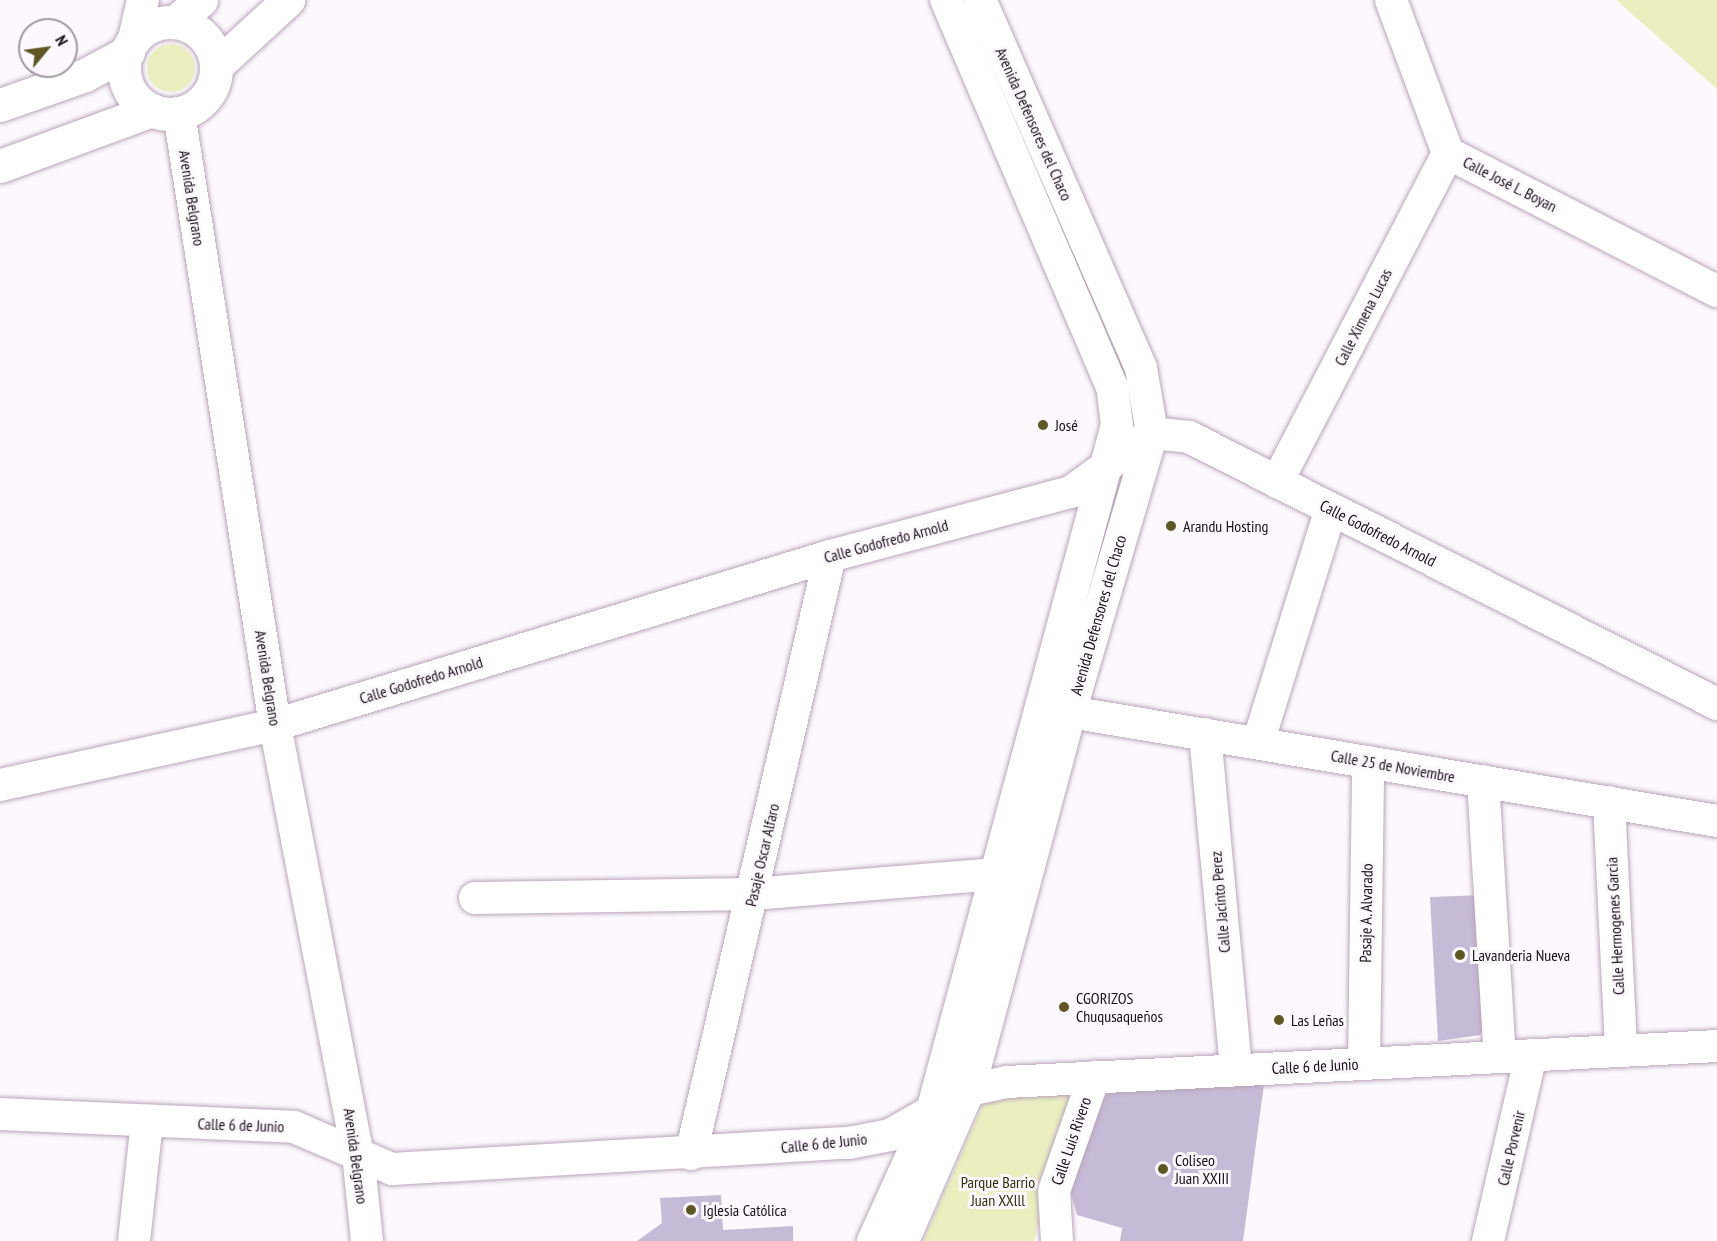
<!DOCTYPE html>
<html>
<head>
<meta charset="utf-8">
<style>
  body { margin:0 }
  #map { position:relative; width:1717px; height:1241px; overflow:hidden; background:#fcf8fd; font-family:"PT Sans Narrow",sans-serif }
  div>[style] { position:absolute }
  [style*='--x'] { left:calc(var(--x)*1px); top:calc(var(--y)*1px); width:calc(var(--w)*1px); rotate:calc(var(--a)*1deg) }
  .green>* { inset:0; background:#ebefc0 }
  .round { border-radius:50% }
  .building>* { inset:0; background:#c5bbd6 }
  .roads { filter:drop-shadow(0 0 2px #baa5bb) drop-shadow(0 0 2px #baa5bb) }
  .minor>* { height:32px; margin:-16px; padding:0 16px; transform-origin:16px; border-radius:16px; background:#fff }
  .major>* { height:33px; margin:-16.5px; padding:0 16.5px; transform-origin:16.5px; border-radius:16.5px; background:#fff }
  .major>.ring { margin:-16.5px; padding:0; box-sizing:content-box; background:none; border:33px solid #fff; border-radius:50% }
  .dots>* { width:16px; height:16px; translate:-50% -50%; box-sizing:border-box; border:3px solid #fcf8fd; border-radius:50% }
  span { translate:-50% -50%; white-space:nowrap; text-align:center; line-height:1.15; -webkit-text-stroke:6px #fcf8fd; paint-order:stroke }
  .street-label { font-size:16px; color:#170f17 }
  .poi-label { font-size:16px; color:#170f17 }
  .left { translate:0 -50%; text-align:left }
  .park-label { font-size:16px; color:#2f300b }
  .north { position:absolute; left:18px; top:18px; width:60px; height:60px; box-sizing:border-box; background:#fcf8fd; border:2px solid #a09ba1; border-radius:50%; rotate:61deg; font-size:16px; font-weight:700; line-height:24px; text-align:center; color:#170f17 }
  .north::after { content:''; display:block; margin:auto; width:21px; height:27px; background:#5f5723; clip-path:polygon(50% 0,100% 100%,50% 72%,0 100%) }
</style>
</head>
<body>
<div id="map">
  <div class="green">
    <i style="clip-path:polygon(1616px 0,1717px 0,1717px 89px)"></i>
    <i class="round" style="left:147px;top:44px;width:48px;height:48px"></i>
    <i style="clip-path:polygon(1078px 1088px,1034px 1241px,923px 1241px,985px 1099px)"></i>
  </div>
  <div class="building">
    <i style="clip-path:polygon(1482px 895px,1492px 1013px,1480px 1035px,1438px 1041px,1430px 897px)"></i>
    <i style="clip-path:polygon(1264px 1084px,1243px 1241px,1120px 1241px,1122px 1228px,1077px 1215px,1068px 1182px,1091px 1117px,1109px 1091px)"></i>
    <i style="clip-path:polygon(721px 1195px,723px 1230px,793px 1226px,793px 1241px,637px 1241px,662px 1223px,660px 1198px)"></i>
  </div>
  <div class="roads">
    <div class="minor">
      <i style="--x:1391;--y:0;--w:163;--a:69.6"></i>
      <i style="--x:1448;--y:153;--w:302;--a:27.2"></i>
      <i style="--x:134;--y:39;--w:40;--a:-77"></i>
      <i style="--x:179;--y:113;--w:619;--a:81.09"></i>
      <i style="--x:275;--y:725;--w:437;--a:79.1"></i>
      <i style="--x:358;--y:1154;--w:87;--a:84.1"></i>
      <i style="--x:1277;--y:482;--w:371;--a:-62.5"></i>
      <i style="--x:1070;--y:712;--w:656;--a:9.56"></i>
      <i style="--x:1205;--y:734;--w:337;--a:84.7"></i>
      <i style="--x:1258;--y:743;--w:245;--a:-72.7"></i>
      <i style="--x:1483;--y:781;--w:276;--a:86.5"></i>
      <i style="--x:0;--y:785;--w:281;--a:-12.3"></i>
      <i style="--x:275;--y:725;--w:580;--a:-16.94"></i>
      <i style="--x:830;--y:556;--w:249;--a:-14.9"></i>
      <i style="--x:1071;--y:492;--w:100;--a:-36.1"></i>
      <i style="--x:1152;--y:433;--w:37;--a:6"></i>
      <i style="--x:1189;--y:437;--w:592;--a:26.82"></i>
      <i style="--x:1609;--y:802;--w:248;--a:87.2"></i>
      <i style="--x:475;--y:898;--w:278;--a:-0.8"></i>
      <i style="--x:753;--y:894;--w:244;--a:-4.7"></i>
      <i style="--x:1364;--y:1064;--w:302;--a:-89.2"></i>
      <i style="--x:0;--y:1114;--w:294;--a:2.5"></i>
      <i style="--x:294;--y:1127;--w:107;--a:23.2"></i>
      <i style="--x:392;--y:1169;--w:458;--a:-3.3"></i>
      <i style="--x:849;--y:1143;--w:42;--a:-11"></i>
      <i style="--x:890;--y:1135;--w:91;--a:-29.7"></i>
      <i style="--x:969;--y:1090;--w:39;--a:-12"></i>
      <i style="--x:1007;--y:1082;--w:711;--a:-2.9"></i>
      <i style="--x:691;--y:1154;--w:614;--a:-76.91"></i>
      <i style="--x:134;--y:1241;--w:120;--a:-83.8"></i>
      <i style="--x:873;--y:1241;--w:143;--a:-65.6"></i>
      <i style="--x:932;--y:1111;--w:711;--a:-74.91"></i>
      <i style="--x:1117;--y:425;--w:38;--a:-97"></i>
      <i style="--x:1112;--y:387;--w:421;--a:-113.2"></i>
      <i style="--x:903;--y:1241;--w:165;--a:-66.4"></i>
      <i style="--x:969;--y:1090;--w:391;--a:-75"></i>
      <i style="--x:1070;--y:712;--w:291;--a:-73.6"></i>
      <i style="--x:1152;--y:433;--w:66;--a:-99.6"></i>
      <i style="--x:1141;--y:368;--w:402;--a:-113.6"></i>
      <i style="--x:1057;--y:1241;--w:50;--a:-93.4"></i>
      <i style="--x:1054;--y:1191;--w:121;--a:-70.7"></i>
      <i style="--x:1488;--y:1241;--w:191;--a:-77"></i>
    </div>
    <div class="major">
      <i style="--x:175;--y:22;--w:34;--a:-40"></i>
      <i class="ring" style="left:124px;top:22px;width:59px;height:59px"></i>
      <i style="--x:216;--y:66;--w:98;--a:-42.5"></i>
      <i style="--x:0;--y:105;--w:90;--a:-19.4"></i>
      <i style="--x:85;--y:75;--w:49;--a:-28.1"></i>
      <i style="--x:0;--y:166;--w:162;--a:-20.2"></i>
    </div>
  </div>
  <div class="dots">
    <i style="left:1043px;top:425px;background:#5f5723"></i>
    <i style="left:1171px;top:526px;background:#5f5723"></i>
    <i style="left:1460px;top:955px;background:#5f5723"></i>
    <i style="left:1064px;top:1007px;background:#5f5723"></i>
    <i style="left:1279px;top:1020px;background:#5f5723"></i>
    <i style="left:1163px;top:1169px;background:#5f5723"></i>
    <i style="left:691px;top:1210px;background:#5f5723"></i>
  </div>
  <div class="street-label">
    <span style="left:1034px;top:124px;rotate:66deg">Avenida Defensores del Chaco</span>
    <span style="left:1510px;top:184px;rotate:27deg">Calle José L. Boyan</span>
    <span style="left:192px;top:198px;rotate:81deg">Avenida Belgrano</span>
    <span style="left:1363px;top:317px;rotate:-63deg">Calle Ximena Lucas</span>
    <span style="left:1378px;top:533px;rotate:27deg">Calle Godofredo Arnold</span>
    <span style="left:886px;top:541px;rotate:-15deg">Calle Godofredo Arnold</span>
    <span style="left:1098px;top:615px;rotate:-74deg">Avenida Defensores del Chaco</span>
    <span style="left:268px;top:678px;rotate:81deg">Avenida Belgrano</span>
    <span style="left:421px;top:680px;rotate:-17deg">Calle Godofredo Arnold</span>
    <span style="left:1393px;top:766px;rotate:10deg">Calle 25 de Noviembre</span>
    <span style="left:762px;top:855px;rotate:-77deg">Pasaje Oscar Alfaro</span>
    <span style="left:1220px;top:902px;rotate:-95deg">Calle Jacinto Perez</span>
    <span style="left:1366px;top:913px;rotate:-89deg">Pasaje A. Alvarado</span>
    <span style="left:1615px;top:926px;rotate:-93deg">Calle Hermogenes Garcia</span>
    <span style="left:1315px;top:1066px;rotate:-3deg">Calle 6 de Junio</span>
    <span style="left:241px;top:1125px;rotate:2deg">Calle 6 de Junio</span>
    <span style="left:1071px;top:1141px;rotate:-71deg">Calle Luis Rivero</span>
    <span style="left:824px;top:1143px;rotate:-6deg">Calle 6 de Junio</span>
    <span style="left:1511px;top:1148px;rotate:-77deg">Calle Porvenir</span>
    <span style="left:356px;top:1156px;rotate:82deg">Avenida Belgrano</span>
  </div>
  <div class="poi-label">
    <span class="left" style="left:1055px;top:425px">José</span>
    <span class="left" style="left:1183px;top:526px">Arandu Hosting</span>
    <span class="left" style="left:1472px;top:955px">Lavanderia Nueva</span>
    <span class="left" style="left:1076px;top:1007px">CGORIZOS<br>Chuqusaqueños</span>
    <span class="left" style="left:1291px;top:1020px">Las Leñas</span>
    <span class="left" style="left:1175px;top:1169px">Coliseo<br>Juan XXIII</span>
    <span class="left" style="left:703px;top:1210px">Iglesia Católica</span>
  </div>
  <div class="park-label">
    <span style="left:998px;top:1191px">Parque Barrio<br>Juan XXlll</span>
  </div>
  <div class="north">N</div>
</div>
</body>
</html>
